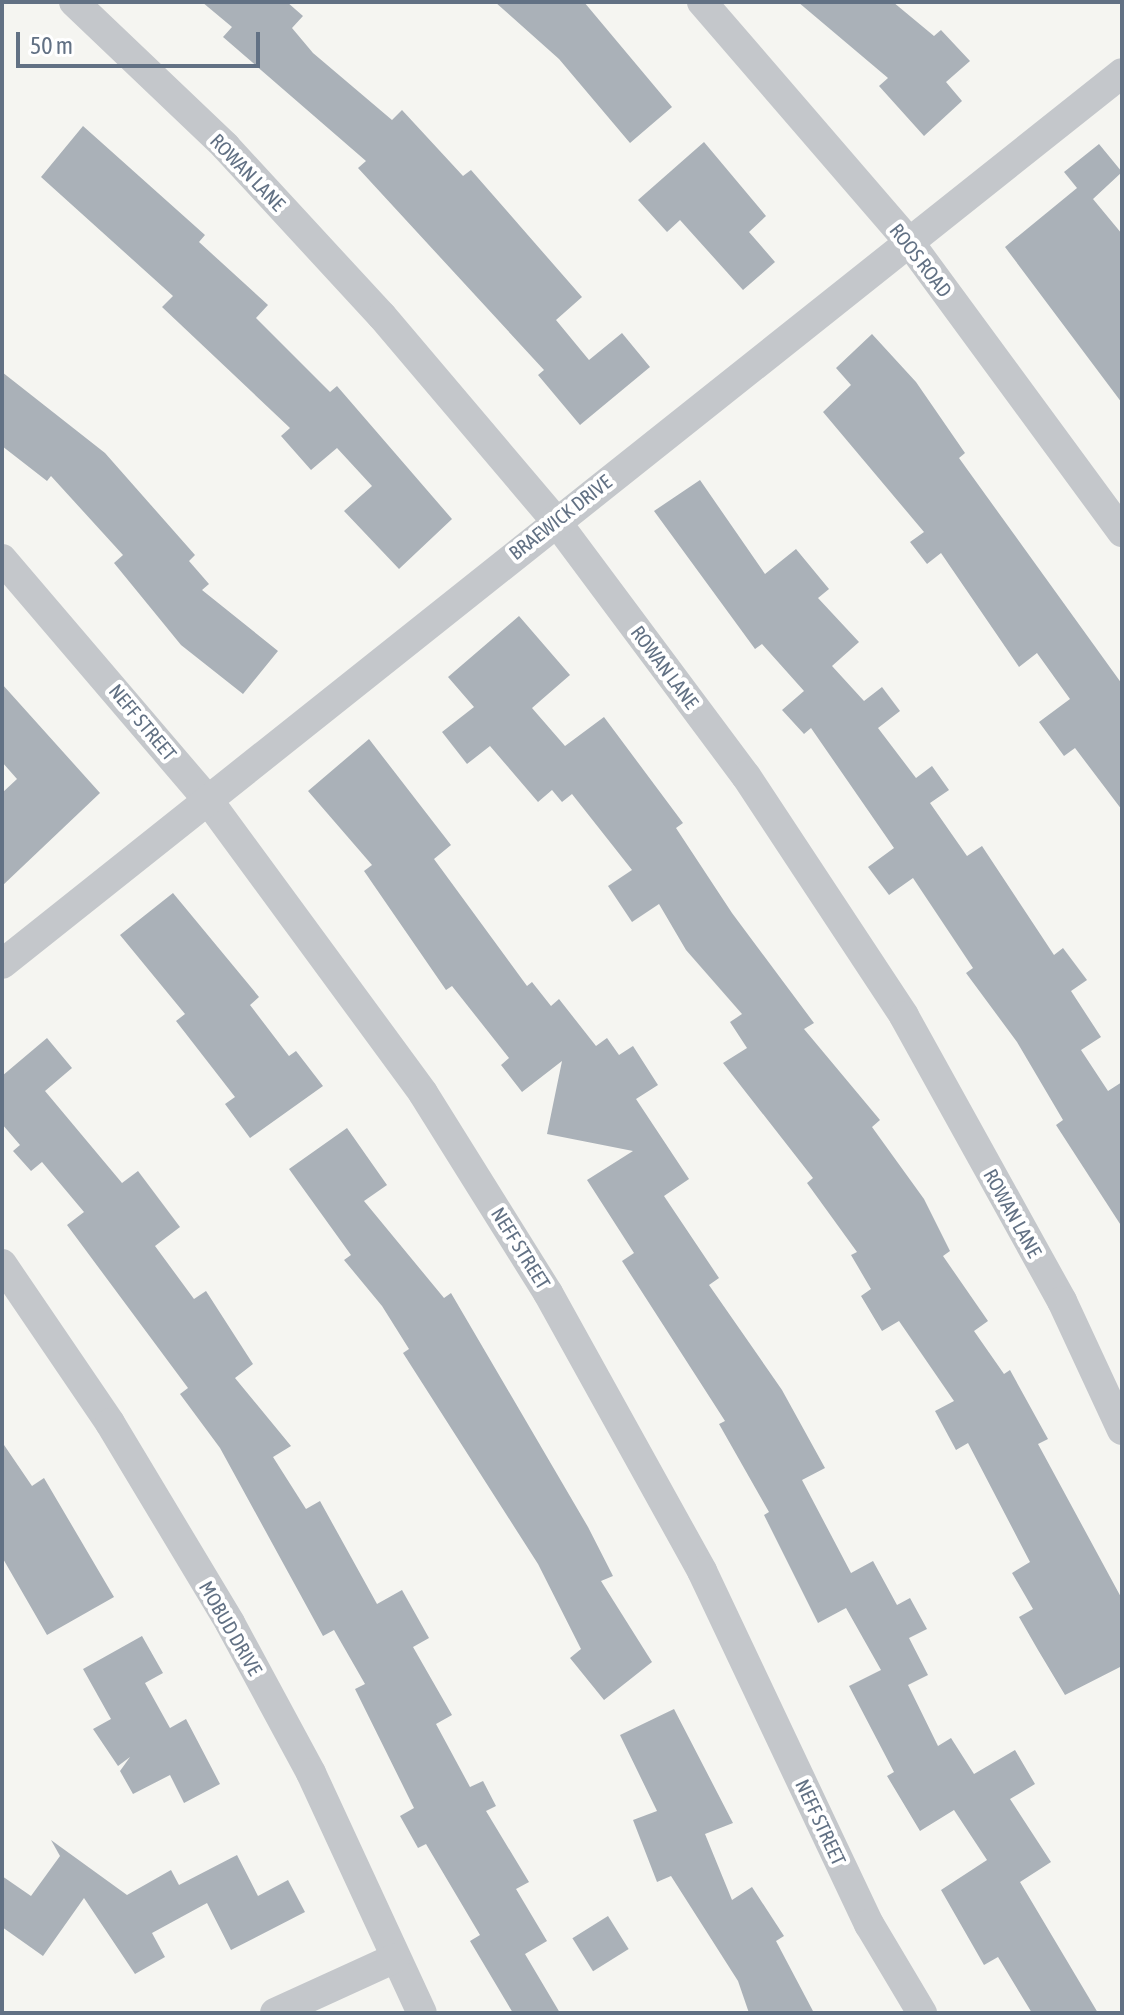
<!DOCTYPE html>
<html>
<head>
<meta charset="utf-8">
<style>
  body { margin:0 }
  #map { position:relative; width:1124px; height:2015px; overflow:hidden; background:#f5f5f1; font-family:"Asap Condensed",sans-serif }
  div>[style] { position:absolute }
  [style*='--x'] { left:calc(var(--x)*1px); top:calc(var(--y)*1px); width:calc(var(--w)*1px); rotate:calc(var(--a)*1deg) }
  .building>* { inset:0; background:#aab1b8; transform-origin:0 0 }
  .minor>* { height:30px; margin:-15px; padding:0 15px; transform-origin:15px; border-radius:15px; background:#c4c7cb }
  span { translate:-50% -50%; white-space:nowrap; text-align:center; line-height:1.15; -webkit-text-stroke:8px #fff; paint-order:stroke }
  .street-label { font-size:20px; color:#627184 }
  .frame { position:absolute; inset:0; border:4px solid #627184; pointer-events:none }
  .scale { position:absolute; left:16px; top:32px; width:244px; height:36px; box-sizing:border-box; border:4px solid #627184; border-top:0; padding-left:10px; font-size:24px; line-height:28px; white-space:nowrap; color:#627184; -webkit-text-stroke:6px #fff; paint-order:stroke }
</style>
</head>
<body>
<div id="map">
  <div class="building">
    <i style="clip-path:polygon(202px 2px,287px 2px,303px 16px,292px 28px,313px 53px,392px 120px,402px 110px,463px 176px,471px 170px,582px 297px,556px 320px,589px 360px,622px 333px,650px 367px,580px 425px,538px 375px,544px 370px,358px 168px,366px 161px,223px 37px,232px 27px)"></i>
    <i style="clip-path:polygon(495px 2px,584px 2px,672px 107px,630px 143px,559px 59px)"></i>
    <i style="clip-path:polygon(798px 2px,893px 2px,934px 36px,941px 30px,970px 61px,946px 82px,962px 101px,924px 136px,879px 86px,888px 78px)"></i>
    <i style="clip-path:polygon(83px 126px,205px 235px,199px 242px,268px 305px,256px 318px,330px 392px,337px 386px,452px 519px,399px 569px,344px 511px,372px 486px,337px 448px,311px 470px,281px 436px,290px 428px,162px 307px,173px 296px,41px 177px)"></i>
    <i style="clip-path:polygon(704px 142px,766px 216px,749px 232px,775px 262px,743px 290px,680px 220px,667px 232px,638px 200px)"></i>
    <i style="clip-path:polygon(1099px 144px,1122px 172px,1093px 199px,1122px 234px,1122px 403px,1005px 247px,1077px 188px,1064px 172px)"></i>
    <i style="clip-path:polygon(872px 334px,916px 382px,965px 453px,959px 458px,1122px 684px,1122px 810px,1075px 748px,1064px 756px,1039px 722px,1070px 699px,1037px 653px,1019px 667px,941px 553px,927px 564px,910px 542px,924px 532px,823px 412px,851px 385px,836px 368px)"></i>
    <i style="clip-path:polygon(2px 372px,105px 453px,195px 555px,189px 561px,209px 584px,202px 590px,278px 651px,243px 694px,181px 645px,114px 563px,123px 555px,51px 476px,47px 481px,2px 446px)"></i>
    <i style="clip-path:polygon(700px 480px,765px 574px,796px 549px,829px 589px,818px 598px,859px 642px,832px 666px,864px 701px,882px 687px,900px 711px,878px 728px,916px 778px,932px 766px,949px 790px,930px 803px,967px 856px,982px 846px,1054px 955px,1063px 948px,1087px 980px,1071px 991px,1101px 1037px,1081px 1050px,1108px 1091px,1122px 1082px,1122px 1227px,1056px 1125px,1063px 1120px,1017px 1042px,966px 973px,973px 968px,913px 878px,889px 895px,868px 867px,894px 848px,811px 728px,804px 734px,782px 710px,804px 691px,762px 644px,755px 649px,654px 511px)"></i>
    <i style="clip-path:polygon(519px 616px,570px 675px,532px 708px,565px 746px,604px 717px,683px 823px,676px 828px,732px 913px,814px 1023px,804px 1029px,880px 1120px,872px 1127px,924px 1199px,950px 1251px,943px 1256px,988px 1321px,974px 1331px,1004px 1374px,1010px 1370px,1048px 1439px,1038px 1444px,1122px 1599px,1122px 1666px,1065px 1695px,1038px 1650px,1019px 1617px,1033px 1609px,1012px 1573px,1030px 1562px,968px 1443px,956px 1450px,935px 1411px,954px 1401px,899px 1321px,882px 1331px,861px 1296px,871px 1289px,851px 1255px,857px 1252px,807px 1183px,813px 1178px,723px 1063px,747px 1048px,730px 1022px,742px 1014px,686px 950px,659px 904px,632px 922px,608px 886px,632px 870px,572px 794px,562px 802px,552px 790px,538px 802px,490px 746px,467px 764px,442px 732px,474px 707px,448px 677px)"></i>
    <i style="clip-path:polygon(2px 684px,100px 793px,2px 886px,2px 793px,17px 779px,2px 762px)"></i>
    <i style="clip-path:polygon(369px 739px,451px 845px,434px 859px,527px 986px,532px 982px,551px 1006px,559px 999px,596px 1046px,607px 1038px,619px 1055px,633px 1046px,658px 1085px,636px 1099px,689px 1179px,664px 1196px,719px 1278px,709px 1285px,782px 1390px,825px 1468px,802px 1480px,851px 1573px,873px 1561px,897px 1605px,910px 1598px,927px 1629px,909px 1638px,928px 1675px,908px 1685px,938px 1746px,951px 1738px,974px 1774px,1015px 1750px,1035px 1784px,1010px 1799px,1051px 1862px,1020px 1882px,1098px 2013px,1032px 2013px,998px 1957px,984px 1965px,941px 1890px,987px 1860px,954px 1810px,920px 1831px,887px 1776px,894px 1772px,849px 1686px,881px 1670px,846px 1608px,818px 1623px,764px 1515px,769px 1512px,719px 1424px,725px 1421px,622px 1261px,634px 1253px,587px 1180px,633px 1151px,547px 1134px,562px 1061px,522px 1092px,501px 1065px,509px 1058px,452px 986px,446px 990px,364px 871px,372px 865px,308px 791px)"></i>
    <i style="clip-path:polygon(173px 893px,259px 997px,250px 1005px,289px 1056px,296px 1051px,323px 1086px,250px 1138px,225px 1104px,235px 1097px,176px 1021px,185px 1014px,120px 935px)"></i>
    <i style="clip-path:polygon(47px 1038px,72px 1068px,45px 1091px,122px 1183px,138px 1171px,180px 1227px,155px 1246px,194px 1299px,206px 1291px,253px 1364px,235px 1378px,291px 1446px,273px 1457px,306px 1509px,320px 1501px,377px 1604px,402px 1590px,429px 1638px,413px 1647px,452px 1715px,436px 1724px,470px 1787px,483px 1781px,496px 1806px,486px 1811px,529px 1882px,516px 1889px,547px 1941px,525px 1954px,560px 2013px,513px 2013px,470px 1941px,480px 1935px,426px 1844px,418px 1848px,400px 1816px,414px 1808px,355px 1689px,365px 1684px,334px 1630px,323px 1636px,220px 1448px,180px 1394px,188px 1388px,67px 1225px,84px 1212px,42px 1162px,31px 1171px,13px 1151px,20px 1145px,2px 1124px,2px 1076px)"></i>
    <i style="clip-path:polygon(347px 1128px,387px 1185px,364px 1201px,444px 1298px,451px 1293px,588px 1527px,613px 1576px,601px 1581px,652px 1662px,604px 1700px,570px 1658px,581px 1649px,538px 1564px,403px 1353px,409px 1349px,382px 1306px,344px 1260px,351px 1255px,289px 1169px)"></i>
    <i style="clip-path:polygon(2px 1442px,32px 1486px,44px 1478px,114px 1597px,47px 1635px,2px 1557px)"></i>
    <i style="clip-path:polygon(142px 1636px,163px 1673px,145px 1683px,170px 1728px,186px 1719px,220px 1784px,184px 1803px,170px 1775px,133px 1794px,120px 1771px,130px 1757px,118px 1766px,93px 1729px,111px 1719px,83px 1669px)"></i>
    <i style="clip-path:polygon(674px 1709px,733px 1823px,705px 1834px,732px 1900px,752px 1887px,784px 1936px,776px 1941px,814px 2013px,749px 2013px,738px 1981px,671px 1876px,657px 1882px,633px 1820px,657px 1811px,620px 1735px)"></i>
    <i style="clip-path:polygon(51px 1840px,127px 1895px,171px 1870px,179px 1885px,237px 1855px,258px 1896px,288px 1880px,305px 1912px,231px 1950px,207px 1903px,152px 1933px,165px 1957px,135px 1974px,84px 1898px,43px 1956px,2px 1927px,2px 1876px,31px 1896px,60px 1856px)"></i>
    <i style="left:608px;top:1916px;width:39px;height:42px;rotate:58deg"></i>
  </div>
  <div class="minor">
    <i style="--x:74;--y:2;--w:209;--a:43.6"></i>
    <i style="--x:225;--y:146;--w:231;--a:47.3"></i>
    <i style="--x:382;--y:316;--w:267;--a:49.7"></i>
    <i style="--x:555;--y:520;--w:319;--a:53.3"></i>
    <i style="--x:746;--y:776;--w:287;--a:56.6"></i>
    <i style="--x:904;--y:1016;--w:326;--a:61"></i>
    <i style="--x:1062;--y:1301;--w:142;--a:65.1"></i>
    <i style="--x:702;--y:2;--w:317;--a:49.2"></i>
    <i style="--x:909;--y:242;--w:360;--a:53.7"></i>
    <i style="--x:2;--y:559;--w:317;--a:49.5"></i>
    <i style="--x:208;--y:800;--w:363;--a:53.7"></i>
    <i style="--x:423;--y:1093;--w:236;--a:58"></i>
    <i style="--x:548;--y:1293;--w:318;--a:61"></i>
    <i style="--x:702;--y:1571;--w:391;--a:64.7"></i>
    <i style="--x:869;--y:1924;--w:104;--a:59.2"></i>
    <i style="--x:2;--y:964;--w:1431;--a:-38.5"></i>
    <i style="--x:2;--y:1264;--w:192;--a:55.8"></i>
    <i style="--x:110;--y:1423;--w:233;--a:59"></i>
    <i style="--x:230;--y:1623;--w:170;--a:61.6"></i>
    <i style="--x:311;--y:1773;--w:264;--a:65.2"></i>
    <i style="--x:275;--y:2013;--w:132;--a:-24.6"></i>
  </div>
  <div class="street-label">
    <span style="left:248px;top:172px;rotate:46deg">ROWAN LANE</span>
    <span style="left:921px;top:260px;rotate:52deg">ROOS ROAD</span>
    <span style="left:560px;top:517px;rotate:-38deg">BRAEWICK DRIVE</span>
    <span style="left:665px;top:667px;rotate:53deg">ROWAN LANE</span>
    <span style="left:143px;top:722px;rotate:50deg">NEFF STREET</span>
    <span style="left:1013px;top:1213px;rotate:61deg">ROWAN LANE</span>
    <span style="left:521px;top:1248px;rotate:58deg">NEFF STREET</span>
    <span style="left:231px;top:1628px;rotate:60deg">MOBUD DRIVE</span>
    <span style="left:821px;top:1822px;rotate:65deg">NEFF STREET</span>
  </div>
  <div class="frame"></div>
  <div class="scale">50 m</div>
</div>
</body>
</html>
